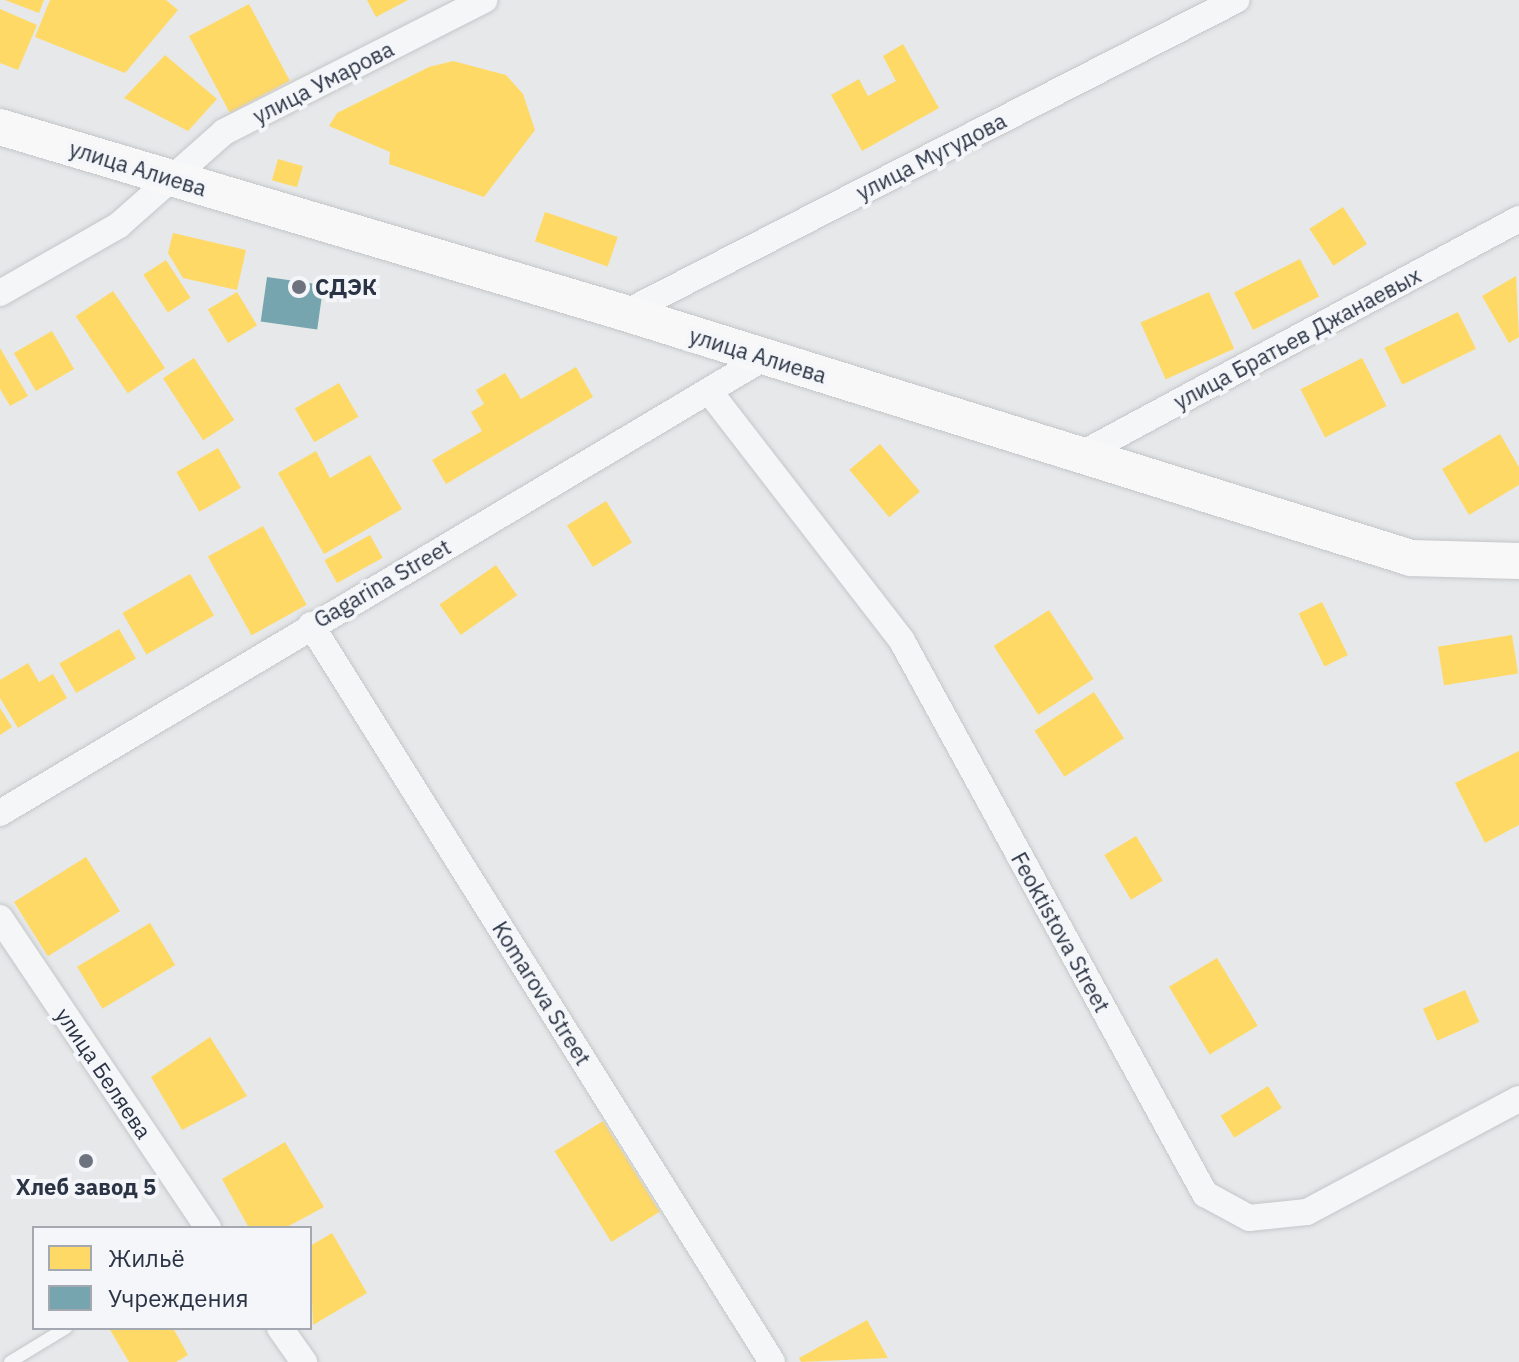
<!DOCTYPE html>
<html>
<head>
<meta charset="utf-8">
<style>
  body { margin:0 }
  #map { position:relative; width:1519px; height:1362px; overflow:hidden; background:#e6e8ea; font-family:"IBM Plex Sans",sans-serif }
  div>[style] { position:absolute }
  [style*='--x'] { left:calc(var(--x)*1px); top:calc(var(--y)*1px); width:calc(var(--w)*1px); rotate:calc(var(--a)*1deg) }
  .homes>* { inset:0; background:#ffd966; transform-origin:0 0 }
  .public>* { inset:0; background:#76a5af; transform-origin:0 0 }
  .roads { filter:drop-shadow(0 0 2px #c4c6c8) drop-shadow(0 0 2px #c4c6c8) }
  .lane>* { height:12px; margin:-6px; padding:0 6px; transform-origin:6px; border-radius:6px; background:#f5f6f7 }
  .street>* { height:26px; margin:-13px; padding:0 13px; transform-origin:13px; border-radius:13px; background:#f5f6f7 }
  .secondary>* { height:36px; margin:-18px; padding:0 18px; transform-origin:18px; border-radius:18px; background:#f8f8f8 }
  .dots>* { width:22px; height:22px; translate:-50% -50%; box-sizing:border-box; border:4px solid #f4f6f9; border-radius:50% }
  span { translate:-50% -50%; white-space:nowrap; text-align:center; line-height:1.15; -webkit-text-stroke:8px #f4f6f9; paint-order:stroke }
  .street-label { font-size:22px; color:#2b3445 }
  .poi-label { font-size:22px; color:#2b3445; font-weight:700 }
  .left { translate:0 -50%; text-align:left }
  .legend { position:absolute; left:32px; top:1226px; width:280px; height:104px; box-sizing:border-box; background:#f4f6f9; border:2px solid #a4a8b1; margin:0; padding:10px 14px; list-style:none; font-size:24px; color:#2b3445 }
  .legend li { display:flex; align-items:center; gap:16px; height:40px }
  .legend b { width:40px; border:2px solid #a4a8b1 }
</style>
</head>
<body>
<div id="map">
  <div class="homes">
    <i style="clip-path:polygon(5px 0,44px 0,39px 13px)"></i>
    <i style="clip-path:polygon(50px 0,166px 0,178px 10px,125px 73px,35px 37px)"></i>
    <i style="clip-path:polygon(367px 0,408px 0,376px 17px)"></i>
    <i style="left:249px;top:4px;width:87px;height:68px;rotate:62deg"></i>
    <i style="clip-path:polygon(0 9px,37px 25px,18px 70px,0 63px)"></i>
    <i style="clip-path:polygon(903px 44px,939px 108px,862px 151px,831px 95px,859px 79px,868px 96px,896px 81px,883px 56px)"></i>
    <i style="clip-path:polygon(165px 55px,217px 99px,188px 131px,124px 98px)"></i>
    <i style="clip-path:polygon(453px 61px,506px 75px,523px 94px,535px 130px,484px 197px,389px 164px,390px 152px,329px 126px,337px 113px,429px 67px)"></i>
    <i style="left:278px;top:159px;width:26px;height:22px;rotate:16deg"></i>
    <i style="left:1343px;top:207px;width:44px;height:40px;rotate:57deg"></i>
    <i style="left:545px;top:212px;width:77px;height:31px;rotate:19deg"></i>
    <i style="clip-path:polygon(173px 233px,246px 250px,237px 290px,183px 278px,168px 253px)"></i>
    <i style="left:1300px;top:259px;width:42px;height:74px;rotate:63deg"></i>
    <i style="left:166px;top:260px;width:45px;height:27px;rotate:57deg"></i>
    <i style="clip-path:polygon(1516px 276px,1519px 337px,1509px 343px,1482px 296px)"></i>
    <i style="left:113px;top:291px;width:93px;height:45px;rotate:56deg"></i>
    <i style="left:237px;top:292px;width:39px;height:34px;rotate:59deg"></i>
    <i style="left:1209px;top:292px;width:62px;height:75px;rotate:66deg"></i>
    <i style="left:1458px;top:312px;width:41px;height:82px;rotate:64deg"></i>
    <i style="left:52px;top:331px;width:44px;height:44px;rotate:60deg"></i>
    <i style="clip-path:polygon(0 348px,28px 396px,10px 406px,0 389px)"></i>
    <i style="left:194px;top:358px;width:74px;height:37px;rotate:57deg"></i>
    <i style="left:1362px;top:358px;width:54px;height:69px;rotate:63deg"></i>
    <i style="clip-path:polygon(576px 367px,593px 397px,446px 484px,432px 460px,482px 431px,471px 412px,484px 404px,476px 390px,505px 373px,521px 399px)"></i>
    <i style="left:339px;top:383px;width:39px;height:51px;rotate:60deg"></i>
    <i style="clip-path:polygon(1500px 434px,1519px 467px,1519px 485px,1469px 515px,1442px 469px)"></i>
    <i style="left:880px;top:444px;width:62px;height:40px;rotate:50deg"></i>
    <i style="left:218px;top:448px;width:46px;height:48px;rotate:60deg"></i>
    <i style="clip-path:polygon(316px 451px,330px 478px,370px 455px,402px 509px,324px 554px,278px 473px)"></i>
    <i style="left:606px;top:501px;width:49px;height:46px;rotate:58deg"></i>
    <i style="left:263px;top:526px;width:90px;height:63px;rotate:61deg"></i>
    <i style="left:370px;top:535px;width:26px;height:52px;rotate:61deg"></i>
    <i style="left:496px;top:565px;width:37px;height:69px;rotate:55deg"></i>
    <i style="left:190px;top:574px;width:48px;height:78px;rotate:60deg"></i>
    <i style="left:1322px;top:602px;width:59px;height:26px;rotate:64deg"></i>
    <i style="left:1049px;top:610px;width:82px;height:66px;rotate:57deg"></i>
    <i style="left:119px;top:629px;width:34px;height:69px;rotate:60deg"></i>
    <i style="left:1512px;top:635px;width:39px;height:75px;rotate:81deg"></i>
    <i style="clip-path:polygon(28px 663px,39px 682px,53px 674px,67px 698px,18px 728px,0 698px,0 680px)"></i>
    <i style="left:1094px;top:692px;width:55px;height:71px;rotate:57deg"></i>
    <i style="clip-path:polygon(0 708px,12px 727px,0 735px)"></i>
    <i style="clip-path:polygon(1519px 751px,1519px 825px,1485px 843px,1455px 783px)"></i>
    <i style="left:1136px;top:836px;width:52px;height:37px;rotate:59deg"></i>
    <i style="left:86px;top:857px;width:64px;height:85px;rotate:58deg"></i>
    <i style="left:150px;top:923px;width:49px;height:85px;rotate:59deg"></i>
    <i style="left:1217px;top:958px;width:79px;height:56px;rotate:59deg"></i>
    <i style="left:1465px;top:990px;width:35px;height:46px;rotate:66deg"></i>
    <i style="clip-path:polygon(210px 1037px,247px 1096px,182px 1130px,151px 1077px)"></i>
    <i style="left:1268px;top:1086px;width:26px;height:56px;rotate:58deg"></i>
    <i style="left:603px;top:1121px;width:107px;height:57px;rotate:58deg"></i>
    <i style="clip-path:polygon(285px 1142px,324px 1207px,285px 1228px,249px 1228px,222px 1179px)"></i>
    <i style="clip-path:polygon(332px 1233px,367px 1293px,313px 1325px,310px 1246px)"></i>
    <i style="clip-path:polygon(867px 1320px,888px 1358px,801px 1362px,799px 1358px)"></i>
    <i style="clip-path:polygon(109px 1328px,173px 1328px,188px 1355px,176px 1362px,129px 1362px)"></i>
  </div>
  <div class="public">
    <i style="left:267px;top:277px;width:57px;height:45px;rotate:8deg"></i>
  </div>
  <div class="roads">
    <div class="lane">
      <i style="--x:10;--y:1362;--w:66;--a:-31.3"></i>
    </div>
    <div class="street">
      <i style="--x:0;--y:293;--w:137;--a:-29.7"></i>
      <i style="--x:119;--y:225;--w:140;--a:-41.5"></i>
      <i style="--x:224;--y:132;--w:292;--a:-26.9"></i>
      <i style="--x:625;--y:313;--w:687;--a:-27.12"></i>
      <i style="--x:709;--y:391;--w:316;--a:52.3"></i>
      <i style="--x:902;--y:641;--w:631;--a:61.28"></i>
      <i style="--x:1205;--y:1194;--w:50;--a:28.6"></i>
      <i style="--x:1249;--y:1218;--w:58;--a:-5.9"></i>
      <i style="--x:1307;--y:1212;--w:240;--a:-28.1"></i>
      <i style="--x:1076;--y:457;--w:503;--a:-28.25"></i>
      <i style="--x:311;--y:625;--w:869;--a:57.97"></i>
      <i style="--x:0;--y:813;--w:893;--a:-30.79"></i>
      <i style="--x:0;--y:918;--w:373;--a:56.1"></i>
      <i style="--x:280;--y:1328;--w:42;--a:54.8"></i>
    </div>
    <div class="secondary">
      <i style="--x:0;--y:127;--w:652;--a:16.57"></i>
      <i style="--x:625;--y:313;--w:823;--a:17.31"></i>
      <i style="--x:1411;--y:558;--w:108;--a:1.6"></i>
    </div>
  </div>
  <div class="dots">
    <i style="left:299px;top:287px;background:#6c737f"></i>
    <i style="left:86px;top:1161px;background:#6c737f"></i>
  </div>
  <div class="street-label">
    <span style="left:323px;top:82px;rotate:-27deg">улица Умарова</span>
    <span style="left:931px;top:156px;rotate:-27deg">улица Мугудова</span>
    <span style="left:138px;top:168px;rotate:17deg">улица Алиева</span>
    <span style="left:1297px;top:338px;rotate:-28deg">улица Братьев Джанаевых</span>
    <span style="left:758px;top:355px;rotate:17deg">улица Алиева</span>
    <span style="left:382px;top:583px;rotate:-30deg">Gagarina Street</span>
    <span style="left:1061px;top:932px;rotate:61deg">Feoktistova Street</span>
    <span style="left:542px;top:993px;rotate:58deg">Komarova Street</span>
    <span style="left:104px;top:1073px;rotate:56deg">улица Беляева</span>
  </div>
  <div class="poi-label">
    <span class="left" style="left:315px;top:287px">СДЭК</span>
    <span style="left:86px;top:1187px">Хлеб завод 5</span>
  </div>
  <ul class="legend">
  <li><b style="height:22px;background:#ffd966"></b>Жильё</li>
  <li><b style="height:22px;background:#76a5af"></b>Учреждения</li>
  </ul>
</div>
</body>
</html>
